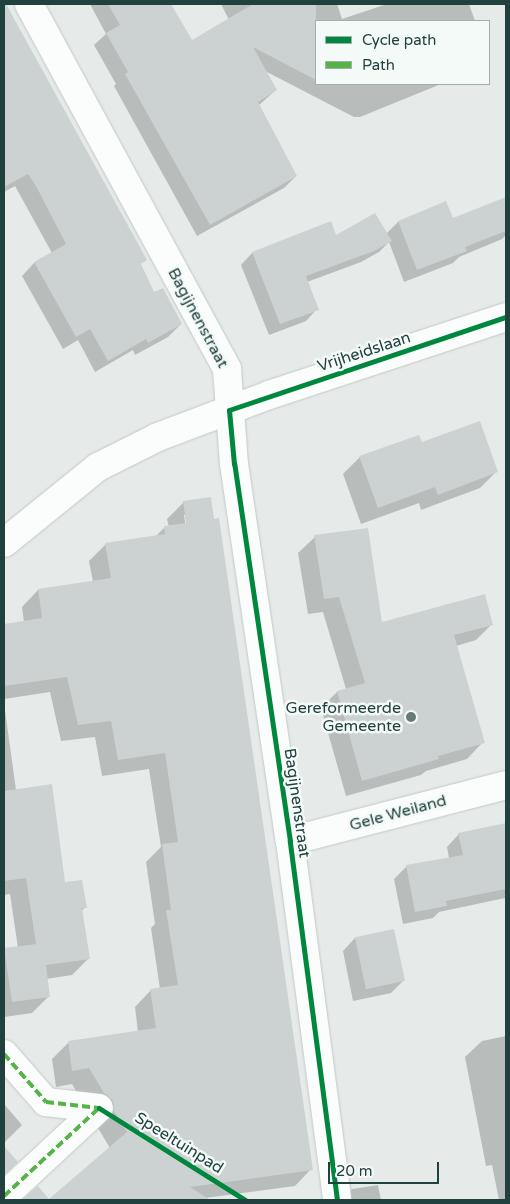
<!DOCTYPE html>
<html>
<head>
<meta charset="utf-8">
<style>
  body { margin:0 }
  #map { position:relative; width:510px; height:1204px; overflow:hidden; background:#e6ebea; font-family:"Varela Round",sans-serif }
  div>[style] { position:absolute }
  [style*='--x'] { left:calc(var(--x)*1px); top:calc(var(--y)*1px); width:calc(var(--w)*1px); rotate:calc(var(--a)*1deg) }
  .shadow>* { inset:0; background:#0003 }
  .building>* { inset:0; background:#ccd2d1; transform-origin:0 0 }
  .roads { filter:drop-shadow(0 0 1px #c3c8c7) drop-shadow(0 0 1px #c3c8c7) }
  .minor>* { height:28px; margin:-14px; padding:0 14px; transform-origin:14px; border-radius:14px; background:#fbfcfc }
  .quiet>* { height:4px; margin-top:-2px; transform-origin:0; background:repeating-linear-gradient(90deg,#55b347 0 8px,transparent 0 12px) }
  .cycleway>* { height:5px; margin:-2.5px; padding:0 2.5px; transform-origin:2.5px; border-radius:2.5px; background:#00873e }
  .dots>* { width:14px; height:14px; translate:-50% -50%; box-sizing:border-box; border:2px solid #f4faf8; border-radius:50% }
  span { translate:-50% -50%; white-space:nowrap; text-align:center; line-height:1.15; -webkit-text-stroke:5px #f4faf8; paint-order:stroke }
  .street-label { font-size:16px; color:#21413e }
  .poi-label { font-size:16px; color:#21413e }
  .right { translate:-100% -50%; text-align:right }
  .frame { position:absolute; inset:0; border:5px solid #21413e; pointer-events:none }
  .legend { position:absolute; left:315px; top:20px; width:175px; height:65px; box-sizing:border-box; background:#f4faf8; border:1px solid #a0b0ae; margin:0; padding:6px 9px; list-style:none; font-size:15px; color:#21413e }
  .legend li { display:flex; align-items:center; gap:10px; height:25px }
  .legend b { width:25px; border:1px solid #a0b0ae }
  .scale { position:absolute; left:328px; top:1162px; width:111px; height:22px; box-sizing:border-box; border:2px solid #21413e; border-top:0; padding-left:6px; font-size:15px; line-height:18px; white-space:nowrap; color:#21413e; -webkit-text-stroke:4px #f4faf8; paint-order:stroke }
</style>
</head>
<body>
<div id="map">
  <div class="shadow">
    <i style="clip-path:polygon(4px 4px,141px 251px,140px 264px,154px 293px,181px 324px,168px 337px,135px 355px,133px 350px,95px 372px,78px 340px,63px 349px,22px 276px,34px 263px,52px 253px,15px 186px,4px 192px)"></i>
    <i style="clip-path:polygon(90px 4px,169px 4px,192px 42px,229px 20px,221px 4px,337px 4px,342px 19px,387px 4px,469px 4px,475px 21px,316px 21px,316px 84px,441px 84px,360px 117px,354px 117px,265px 71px,276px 90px,259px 105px,296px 176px,284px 188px,197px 236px,114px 86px,116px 84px,94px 45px,106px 34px)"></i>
    <i style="clip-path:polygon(503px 199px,506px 206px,506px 235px,502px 239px,459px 257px,453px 263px,404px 282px,389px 242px,379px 252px,361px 262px,307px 282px,317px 309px,306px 321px,269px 335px,241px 265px,252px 253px,330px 222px,336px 237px,386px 234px,398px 222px,445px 202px,452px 220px)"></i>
    <i style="clip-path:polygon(422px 443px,496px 472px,480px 488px,421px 510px,419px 503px,361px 524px,343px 474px,360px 457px)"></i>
    <i style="clip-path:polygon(evenodd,210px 499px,213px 520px,218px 520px,311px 1169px,295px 1186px,205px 1198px,207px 1200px,49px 1200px,110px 1148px,98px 1128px,97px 1118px,87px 1110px,72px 1084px,56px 1087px,52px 1059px,68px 1043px,138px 1032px,135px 1007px,151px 990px,160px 989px,151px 928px,155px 924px,146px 862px,161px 847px,149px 769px,102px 776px,95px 737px,61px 741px,50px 692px,4px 699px,4px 625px,24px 622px,22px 607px,38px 590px,93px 582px,89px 561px,106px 544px,156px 536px,165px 527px,169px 527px,167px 519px,184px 502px,210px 499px,184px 515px,186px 515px,189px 529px,186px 529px,184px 515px)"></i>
    <i style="clip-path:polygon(315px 537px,381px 624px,492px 624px,476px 640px,456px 646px,483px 742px,467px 759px,426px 771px,421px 775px,346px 796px,321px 708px,337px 692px,346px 689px,323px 612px,308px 614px,298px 553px)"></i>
    <i style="clip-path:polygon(4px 703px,16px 790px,64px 883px,85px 907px,81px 912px,88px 959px,72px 975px,46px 979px,49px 996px,32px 1013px,4px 1017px,4px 951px,18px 948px,10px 894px,4px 895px)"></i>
    <i style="clip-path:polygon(505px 824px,505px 898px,439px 912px,433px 918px,403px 924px,394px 879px,407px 866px,449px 858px,447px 847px,459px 834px)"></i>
    <i style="clip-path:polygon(355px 938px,404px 980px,391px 993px,353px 1001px,343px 951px)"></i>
    <i style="clip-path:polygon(506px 1036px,506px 1200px,499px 1200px,492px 1165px,486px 1166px,465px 1057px,482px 1041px)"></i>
    <i style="clip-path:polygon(4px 1104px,22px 1125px,4px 1143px)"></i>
    <i style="clip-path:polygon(378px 1185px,381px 1200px,341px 1200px,352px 1189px)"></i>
  </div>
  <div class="building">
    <i style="clip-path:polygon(4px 4px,6px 4px,147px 260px,141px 264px,154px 292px,163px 288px,182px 324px,148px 343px,146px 339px,108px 361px,90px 329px,76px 337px,34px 262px,66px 244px,36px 186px,28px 174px,4px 187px)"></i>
    <i style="clip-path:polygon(108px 4px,171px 4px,192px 40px,253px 4px,316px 4px,316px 80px,253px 47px,277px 90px,258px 102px,297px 176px,210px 225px,125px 74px,128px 72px,106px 33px,120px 25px)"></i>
    <i style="clip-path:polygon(506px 197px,506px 231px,465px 247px,467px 251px,417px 270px,398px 221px,446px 201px,453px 218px)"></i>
    <i style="clip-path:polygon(375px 213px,392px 241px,374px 251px,306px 276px,319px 310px,280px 324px,252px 252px,331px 221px,336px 235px)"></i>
    <i style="clip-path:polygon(480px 421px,498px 472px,438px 495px,435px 487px,378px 508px,359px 456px,419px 435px,422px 442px)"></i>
    <i style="clip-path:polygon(211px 497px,214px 519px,219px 518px,313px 1170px,190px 1187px,210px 1200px,22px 1200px,38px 1186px,49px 1199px,127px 1132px,114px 1111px,113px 1101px,104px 1093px,89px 1068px,72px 1071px,68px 1041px,156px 1028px,150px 989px,178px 985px,166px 910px,171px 910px,162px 844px,178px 842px,165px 753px,118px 760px,111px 721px,78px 725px,67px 677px,4px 686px,4px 624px,42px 618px,38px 589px,111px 578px,105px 543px,165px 534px,164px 526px,186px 523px,183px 501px)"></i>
    <i style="clip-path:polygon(368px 528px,382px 622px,485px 594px,493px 625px,454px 635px,485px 743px,438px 756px,439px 759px,362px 781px,337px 691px,365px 683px,339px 597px,324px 599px,314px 535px)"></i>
    <i style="clip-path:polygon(52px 784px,65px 882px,82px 880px,87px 908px,82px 908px,90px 959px,46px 965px,50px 997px,12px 1002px,4px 948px,36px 944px,26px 878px,4px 881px,4px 791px)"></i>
    <i style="clip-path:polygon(506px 823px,506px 889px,446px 901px,447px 906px,415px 912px,406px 865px,463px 855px,458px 833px)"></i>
    <i style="left:394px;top:929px;width:53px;height:40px;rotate:78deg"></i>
    <i style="clip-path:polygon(4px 1146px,18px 1162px,4px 1175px)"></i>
  </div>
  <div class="roads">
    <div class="minor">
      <i style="--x:29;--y:4;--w:415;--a:61.5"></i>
      <i style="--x:227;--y:369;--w:95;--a:85.8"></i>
      <i style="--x:234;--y:464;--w:381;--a:81.6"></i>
      <i style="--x:290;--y:841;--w:362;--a:82.5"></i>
      <i style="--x:4;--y:543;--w:121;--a:-39"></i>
      <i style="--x:98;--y:467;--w:67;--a:-26.6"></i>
      <i style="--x:158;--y:437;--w:119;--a:-20.7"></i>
      <i style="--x:269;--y:395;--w:250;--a:-18.2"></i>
      <i style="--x:290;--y:841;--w:223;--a:-14.5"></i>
      <i style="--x:4;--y:1054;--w:64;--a:48.8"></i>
      <i style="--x:46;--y:1102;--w:53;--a:6.5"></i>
      <i style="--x:4;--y:1196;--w:129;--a:-42.8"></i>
    </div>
  </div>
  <div class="quiet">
    <i style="--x:4;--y:1054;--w:64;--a:48.8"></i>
    <i style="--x:46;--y:1102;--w:53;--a:6.5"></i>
    <i style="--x:4;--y:1196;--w:129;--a:-42.8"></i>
  </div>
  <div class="cycleway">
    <i style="--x:99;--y:1108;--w:173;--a:32.2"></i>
    <i style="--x:337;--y:1200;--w:362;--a:-97.5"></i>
    <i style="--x:290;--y:841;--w:381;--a:-98.4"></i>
    <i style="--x:234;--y:464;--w:54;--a:-95.3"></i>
    <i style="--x:229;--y:410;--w:292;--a:-18.6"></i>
  </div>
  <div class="dots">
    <i style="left:411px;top:717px;background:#667c7a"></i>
  </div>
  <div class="street-label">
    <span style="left:198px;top:318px;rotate:62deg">Bagijnenstraat</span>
    <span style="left:364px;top:352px;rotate:-18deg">Vrijheidslaan</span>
    <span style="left:297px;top:803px;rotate:82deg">Bagijnenstraat</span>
    <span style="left:398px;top:813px;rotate:-15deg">Gele Weiland</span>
    <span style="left:179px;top:1143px;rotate:32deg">Speeltuinpad</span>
  </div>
  <div class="poi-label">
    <span class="right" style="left:401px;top:717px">Gereformeerde<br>Gemeente</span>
  </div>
  <div class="frame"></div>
  <ul class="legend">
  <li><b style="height:6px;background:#00873e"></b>Cycle path</li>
  <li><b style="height:6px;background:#55b347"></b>Path</li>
  </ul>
  <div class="scale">20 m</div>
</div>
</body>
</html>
